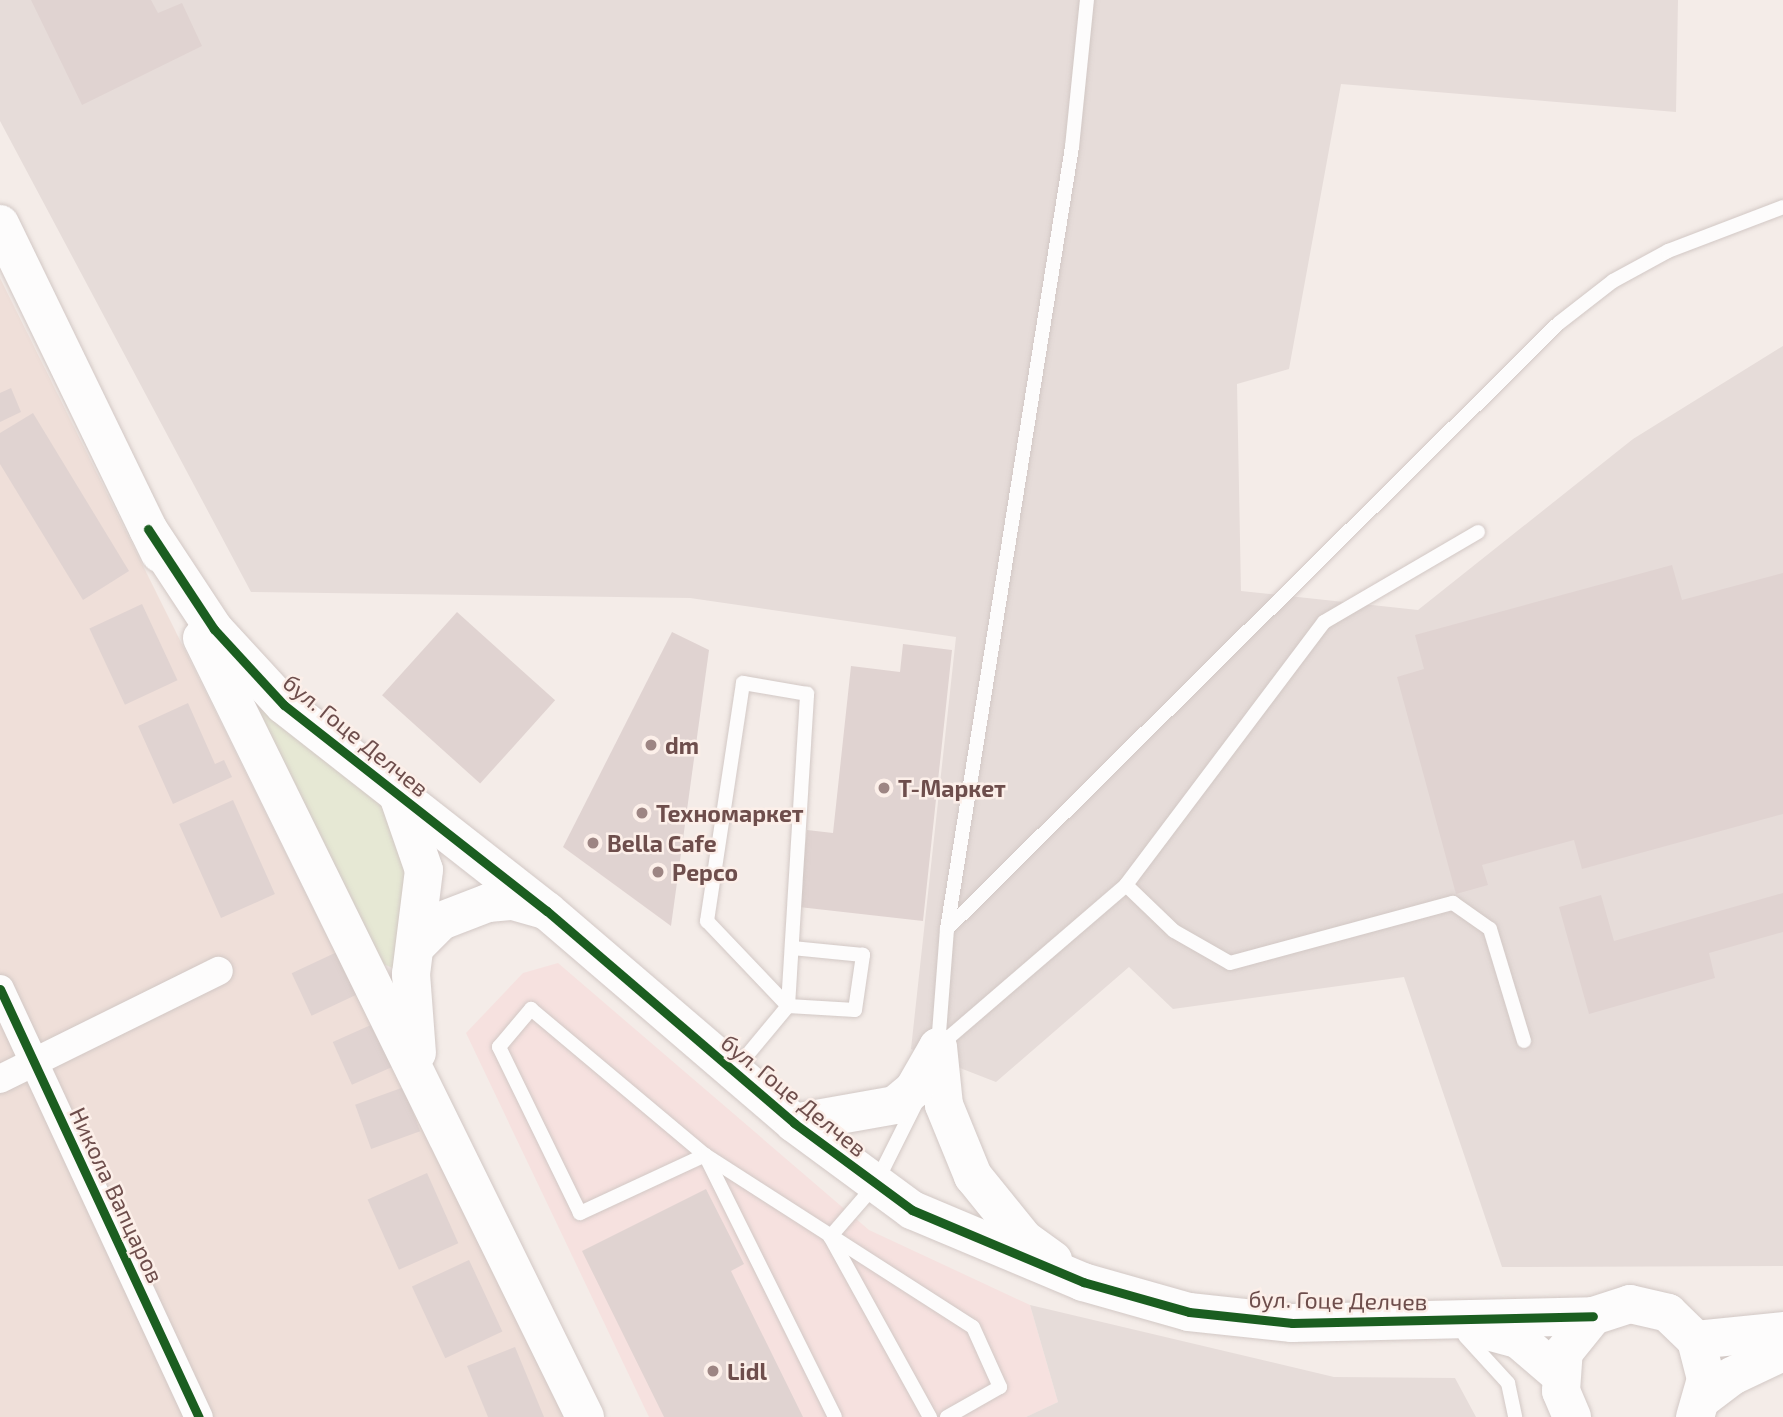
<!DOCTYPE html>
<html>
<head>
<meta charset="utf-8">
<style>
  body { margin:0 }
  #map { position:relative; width:1783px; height:1417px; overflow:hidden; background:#f4ece8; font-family:"Exo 2",sans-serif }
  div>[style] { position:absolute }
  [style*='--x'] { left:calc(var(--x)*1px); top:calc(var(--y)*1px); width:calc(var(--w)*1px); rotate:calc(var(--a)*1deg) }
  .residential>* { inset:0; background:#efdfd9 }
  .commercial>* { inset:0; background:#f6e1df }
  .industrial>* { inset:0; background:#e6dcd9 }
  .green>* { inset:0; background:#e6e8d4 }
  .building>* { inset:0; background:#e0d3d1; transform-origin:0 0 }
  .roads { filter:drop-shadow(0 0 2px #d2c8c5) drop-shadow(0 0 2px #d2c8c5) }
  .lane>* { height:14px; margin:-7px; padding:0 7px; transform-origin:7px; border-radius:7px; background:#fdfcfc }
  .street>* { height:28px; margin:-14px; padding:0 14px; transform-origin:14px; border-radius:14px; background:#fdfcfc }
  .secondary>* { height:38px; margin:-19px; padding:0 19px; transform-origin:19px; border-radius:19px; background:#fdfcfc }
  .cycleway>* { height:9px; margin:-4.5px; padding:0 4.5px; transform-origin:4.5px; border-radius:4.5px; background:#1b5e20 }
  .dots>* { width:19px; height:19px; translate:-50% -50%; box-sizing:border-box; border:4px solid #fcefe9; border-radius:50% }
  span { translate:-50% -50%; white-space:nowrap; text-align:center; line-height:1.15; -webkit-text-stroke:5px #fcefe9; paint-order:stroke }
  .street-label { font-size:23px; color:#6e4e4c }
  .poi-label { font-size:23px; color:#6e4e4c; font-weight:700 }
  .left { translate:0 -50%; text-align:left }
</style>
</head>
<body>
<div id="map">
  <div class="residential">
    <i style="clip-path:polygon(0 278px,566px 1417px,0 1417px)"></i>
  </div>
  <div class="commercial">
    <i style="clip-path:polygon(558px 963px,869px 1230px,1030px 1305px,1058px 1402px,1026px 1417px,649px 1417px,466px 1033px,523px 973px)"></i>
  </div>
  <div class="industrial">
    <i style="clip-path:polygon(0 0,1678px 0,1676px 112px,1341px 84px,1289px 369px,1237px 384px,1241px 591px,1418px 610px,1633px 439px,1783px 346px,1783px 1266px,1502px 1267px,1404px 977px,1173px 1009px,1129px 967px,996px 1082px,911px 1049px,956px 637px,690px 598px,251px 592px,0 121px)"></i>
    <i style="clip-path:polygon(1030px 1305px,1334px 1377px,1455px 1378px,1476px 1417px,1026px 1417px,1058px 1402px)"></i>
  </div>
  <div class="green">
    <i style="clip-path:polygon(244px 689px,389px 805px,407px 864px,393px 968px,383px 964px)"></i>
  </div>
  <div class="building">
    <i style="clip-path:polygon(31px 0,151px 0,158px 13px,182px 3px,202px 46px,82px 105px)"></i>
    <i style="clip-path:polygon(11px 388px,21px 412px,0 422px,0 393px)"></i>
    <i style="clip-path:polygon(33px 413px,129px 571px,83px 600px,0 464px,0 433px)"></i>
    <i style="clip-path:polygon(1672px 565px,1682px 600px,1783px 573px,1783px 814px,1582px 869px,1574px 840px,1482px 865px,1488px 885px,1456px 894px,1397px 677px,1424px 669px,1415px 635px)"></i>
    <i style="left:142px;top:604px;width:84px;height:58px;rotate:65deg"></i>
    <i style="left:457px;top:612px;width:132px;height:112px;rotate:42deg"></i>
    <i style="clip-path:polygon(672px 632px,709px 650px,671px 926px,563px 847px)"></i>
    <i style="clip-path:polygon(903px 644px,952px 650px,923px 921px,799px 907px,807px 830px,833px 833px,851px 666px,900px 672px)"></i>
    <i style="clip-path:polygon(188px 703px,215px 764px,224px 760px,232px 777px,173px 804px,138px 726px)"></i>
    <i style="left:233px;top:800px;width:103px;height:59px;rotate:66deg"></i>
    <i style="clip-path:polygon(1783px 893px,1783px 932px,1709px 953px,1715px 978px,1589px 1014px,1559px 907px,1601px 895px,1614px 941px)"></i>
    <i style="left:337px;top:952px;width:47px;height:50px;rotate:65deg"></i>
    <i style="left:373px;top:1024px;width:47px;height:44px;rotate:66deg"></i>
    <i style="left:404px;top:1087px;width:47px;height:52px;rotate:70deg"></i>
    <i style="left:427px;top:1173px;width:77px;height:65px;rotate:66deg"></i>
    <i style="clip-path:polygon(706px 1189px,744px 1264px,731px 1271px,803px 1417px,664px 1417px,582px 1251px)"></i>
    <i style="left:469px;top:1260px;width:79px;height:63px;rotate:65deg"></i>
    <i style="clip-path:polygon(515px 1347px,544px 1417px,488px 1417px,467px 1366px)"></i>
  </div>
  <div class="roads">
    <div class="lane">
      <i style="--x:1478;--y:532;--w:178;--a:149.7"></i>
      <i style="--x:1324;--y:622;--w:329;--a:127"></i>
      <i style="--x:1126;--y:885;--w:66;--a:43.8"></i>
      <i style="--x:1174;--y:931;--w:64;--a:29.7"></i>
      <i style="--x:1230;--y:963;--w:231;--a:-15.1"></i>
      <i style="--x:1453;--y:903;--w:45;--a:35.1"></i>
      <i style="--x:1490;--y:929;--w:117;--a:73.1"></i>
      <i style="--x:947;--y:929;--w:861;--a:-44.72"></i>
      <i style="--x:1559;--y:323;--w:68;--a:-37.9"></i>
      <i style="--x:1613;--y:281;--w:63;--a:-28.6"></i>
      <i style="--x:1668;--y:251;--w:123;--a:-20.9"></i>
      <i style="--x:938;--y:1046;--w:117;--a:-85.6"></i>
      <i style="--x:947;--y:929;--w:792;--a:-80.92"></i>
      <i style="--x:1072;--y:147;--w:148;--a:-84.2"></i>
      <i style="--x:939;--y:1046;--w:247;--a:-40.7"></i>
      <i style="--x:734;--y:1071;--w:85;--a:-50.3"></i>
      <i style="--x:788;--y:1006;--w:313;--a:-86.5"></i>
      <i style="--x:807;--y:694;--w:65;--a:-170.2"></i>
      <i style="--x:743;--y:683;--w:241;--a:98.6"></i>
      <i style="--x:707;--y:921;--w:117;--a:46.4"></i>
      <i style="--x:788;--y:1006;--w:67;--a:3.4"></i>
      <i style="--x:855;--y:1010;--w:56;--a:-81.7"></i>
      <i style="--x:863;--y:955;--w:71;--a:-174.4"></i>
      <i style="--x:705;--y:1155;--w:138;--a:155.1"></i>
      <i style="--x:580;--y:1213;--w:185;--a:-116"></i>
      <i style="--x:499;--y:1047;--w:50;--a:-49.9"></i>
      <i style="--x:531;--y:1009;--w:227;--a:40"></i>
      <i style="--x:705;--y:1155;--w:318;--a:32.7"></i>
      <i style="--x:973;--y:1327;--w:66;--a:65.8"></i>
      <i style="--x:1000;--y:1387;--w:61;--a:150.5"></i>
      <i style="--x:705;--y:1155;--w:292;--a:63.6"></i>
      <i style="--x:830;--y:1237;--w:69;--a:-49.1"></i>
      <i style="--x:875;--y:1185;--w:94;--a:-63.4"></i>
      <i style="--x:831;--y:1238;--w:205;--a:61.1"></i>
      <i style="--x:1465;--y:1336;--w:64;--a:47.5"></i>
      <i style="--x:1508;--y:1383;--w:35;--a:78"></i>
    </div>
    <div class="street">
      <i style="--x:0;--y:989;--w:472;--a:65.1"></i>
      <i style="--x:0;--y:1079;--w:244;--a:-26.3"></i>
    </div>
    <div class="secondary">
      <i style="--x:0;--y:224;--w:366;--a:64.1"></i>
      <i style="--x:148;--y:529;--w:120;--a:56.6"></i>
      <i style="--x:214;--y:629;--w:103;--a:47.4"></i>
      <i style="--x:284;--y:705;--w:334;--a:38.1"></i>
      <i style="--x:547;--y:911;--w:326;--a:40.6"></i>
      <i style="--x:794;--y:1123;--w:147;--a:36.4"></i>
      <i style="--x:912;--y:1210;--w:186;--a:22.8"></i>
      <i style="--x:1083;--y:1282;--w:110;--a:15.8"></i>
      <i style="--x:1189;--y:1312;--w:104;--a:6.1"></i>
      <i style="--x:1292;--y:1323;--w:301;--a:-1.3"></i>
      <i style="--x:202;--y:638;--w:868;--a:63.82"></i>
      <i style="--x:399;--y:798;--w:76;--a:70.9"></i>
      <i style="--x:424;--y:870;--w:105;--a:97.1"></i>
      <i style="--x:411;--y:974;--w:79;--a:85.7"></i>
      <i style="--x:419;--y:943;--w:31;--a:-45"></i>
      <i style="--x:441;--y:921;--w:50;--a:-21"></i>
      <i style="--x:488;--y:903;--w:25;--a:-5"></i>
      <i style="--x:513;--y:901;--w:33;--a:16"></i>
      <i style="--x:938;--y:1047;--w:58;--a:84.1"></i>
      <i style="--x:944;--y:1105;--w:77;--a:67.8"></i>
      <i style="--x:973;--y:1176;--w:81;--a:51"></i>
      <i style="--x:1024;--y:1239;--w:36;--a:36"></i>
      <i style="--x:794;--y:1123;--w:103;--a:-10.1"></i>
      <i style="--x:895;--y:1105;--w:25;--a:-40"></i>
      <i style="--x:914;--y:1089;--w:48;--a:-60.3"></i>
      <i style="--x:1480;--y:1329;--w:39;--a:15"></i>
      <i style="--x:1518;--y:1339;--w:55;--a:40.6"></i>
      <i style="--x:1696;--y:1340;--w:87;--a:-5.9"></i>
      <i style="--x:1703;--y:1398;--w:36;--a:-37"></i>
      <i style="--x:1732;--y:1376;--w:56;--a:-25.2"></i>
      <i style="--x:1572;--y:1417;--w:28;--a:-113"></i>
      <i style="--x:1561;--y:1391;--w:39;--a:-86"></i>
      <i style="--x:1564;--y:1352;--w:46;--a:-51.1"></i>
      <i style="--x:1593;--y:1316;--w:39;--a:-18"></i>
      <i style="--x:1630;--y:1304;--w:39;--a:13"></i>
      <i style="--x:1668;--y:1313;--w:39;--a:44"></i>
      <i style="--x:1696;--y:1340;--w:40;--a:75.6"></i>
      <i style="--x:1706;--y:1379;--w:40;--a:106"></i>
    </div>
  </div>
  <div class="cycleway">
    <i style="--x:148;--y:529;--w:120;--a:56.6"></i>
    <i style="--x:214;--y:629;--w:103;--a:47.4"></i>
    <i style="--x:284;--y:705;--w:334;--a:38.1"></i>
    <i style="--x:547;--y:911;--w:326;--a:40.6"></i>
    <i style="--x:794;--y:1123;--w:147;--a:36.4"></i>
    <i style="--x:912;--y:1210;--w:186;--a:22.8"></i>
    <i style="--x:1083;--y:1282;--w:110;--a:15.8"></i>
    <i style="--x:1189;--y:1312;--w:104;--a:6.1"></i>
    <i style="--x:1292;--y:1323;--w:301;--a:-1.3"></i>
    <i style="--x:0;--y:989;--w:472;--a:65.1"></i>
  </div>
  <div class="dots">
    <i style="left:651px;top:745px;background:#9d8583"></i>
    <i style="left:884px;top:788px;background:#9d8583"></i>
    <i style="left:642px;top:813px;background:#9d8583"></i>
    <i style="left:593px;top:843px;background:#9d8583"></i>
    <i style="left:658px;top:872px;background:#9d8583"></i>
    <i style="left:713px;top:1371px;background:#9d8583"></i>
  </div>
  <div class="street-label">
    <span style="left:356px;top:735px;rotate:39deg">бул. Гоце Делчев</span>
    <span style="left:794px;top:1095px;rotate:39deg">бул. Гоце Делчев</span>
    <span style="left:117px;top:1195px;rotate:65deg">Никола Вапцаров</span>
    <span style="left:1338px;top:1300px;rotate:1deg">бул. Гоце Делчев</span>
  </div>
  <div class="poi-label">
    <span class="left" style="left:665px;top:745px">dm</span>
    <span class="left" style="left:898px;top:788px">Т-Маркет</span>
    <span class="left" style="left:656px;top:813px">Техномаркет</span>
    <span class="left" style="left:607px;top:843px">Bella Cafe</span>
    <span class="left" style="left:672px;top:872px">Pepco</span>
    <span class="left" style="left:727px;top:1371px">Lidl</span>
  </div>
</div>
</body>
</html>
